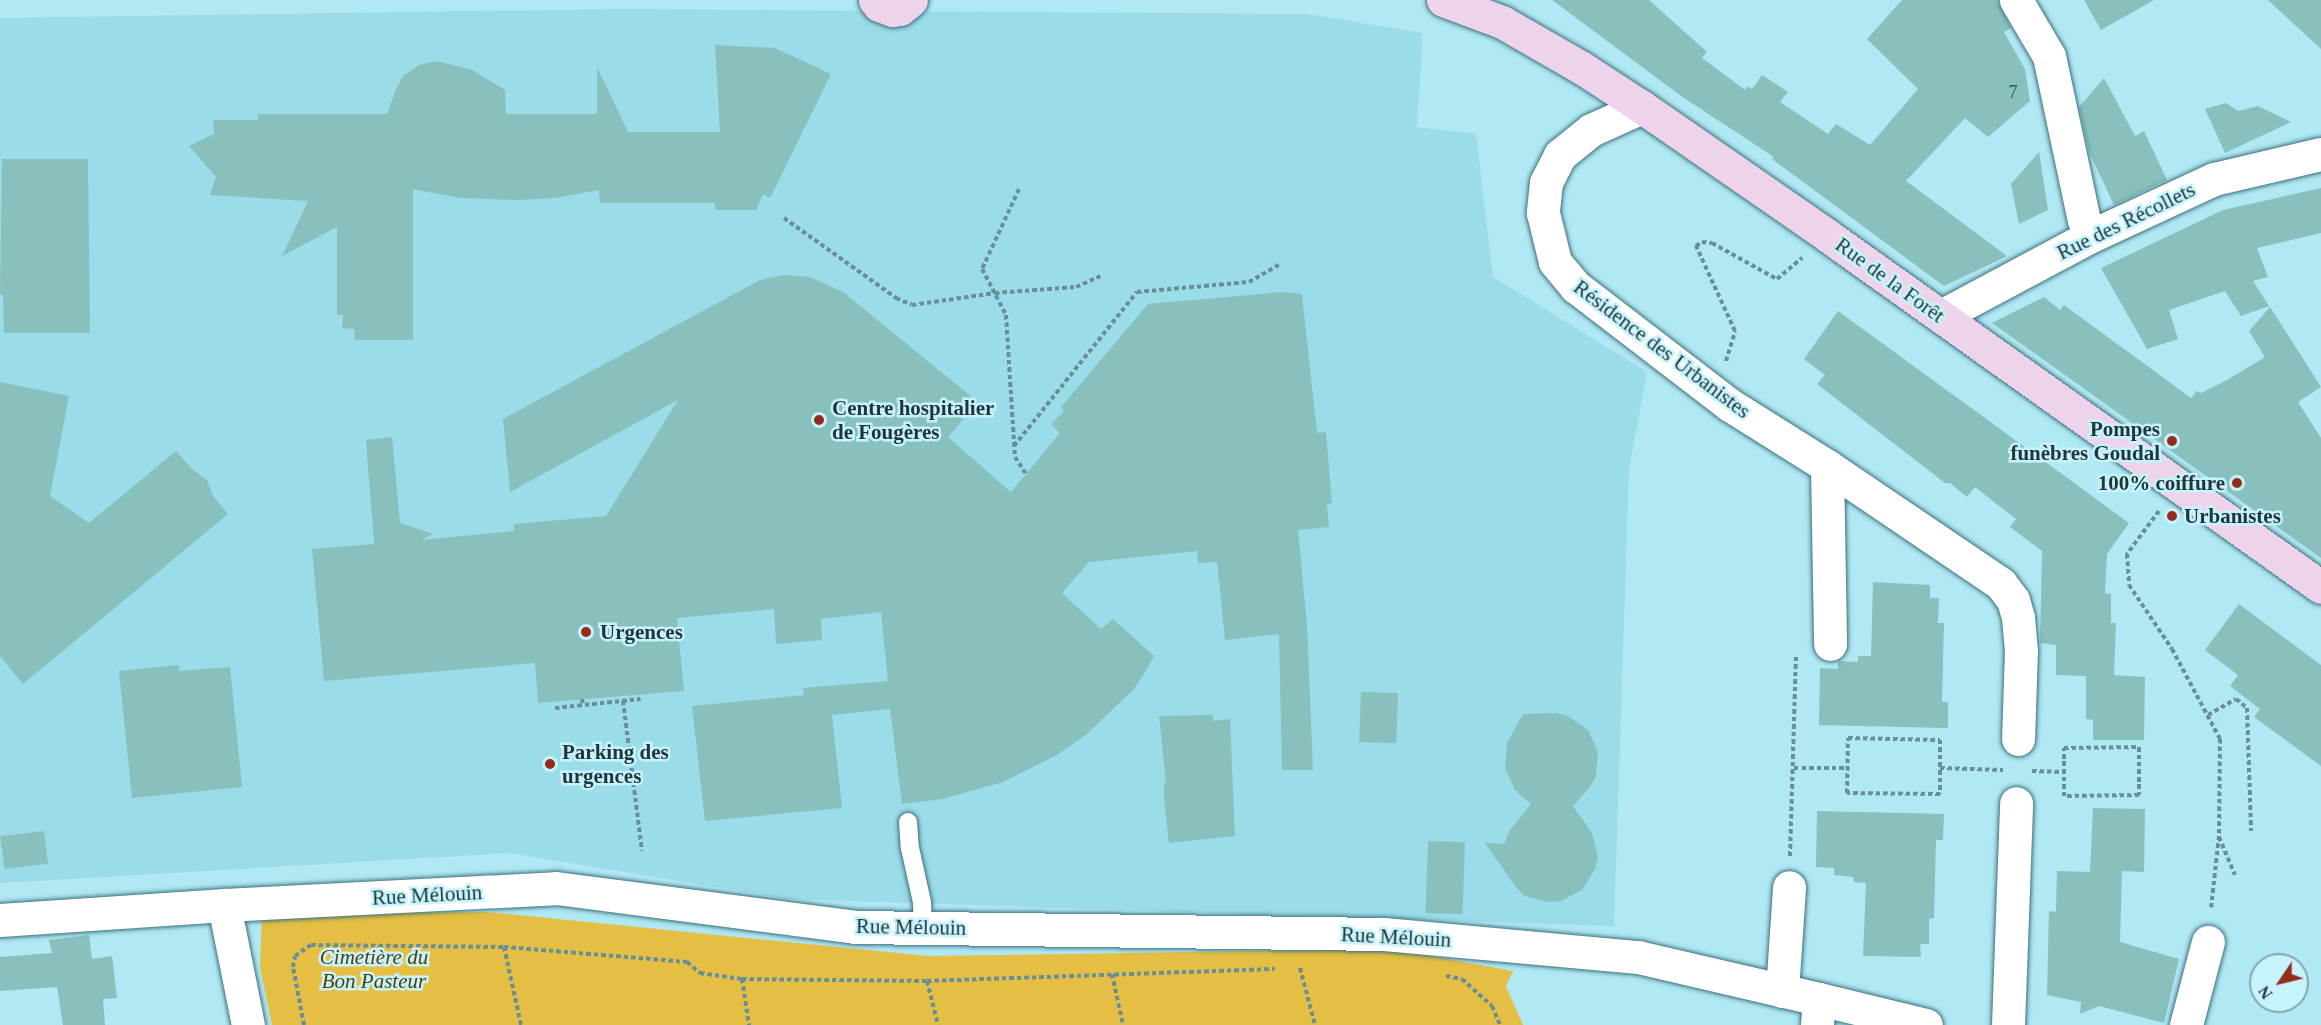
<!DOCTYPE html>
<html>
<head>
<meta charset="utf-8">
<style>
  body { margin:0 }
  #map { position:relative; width:2321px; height:1025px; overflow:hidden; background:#b0e8f3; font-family:"Times New Roman",serif }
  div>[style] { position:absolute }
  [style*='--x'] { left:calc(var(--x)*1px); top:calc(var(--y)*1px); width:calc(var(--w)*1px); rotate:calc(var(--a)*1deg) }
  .built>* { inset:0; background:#9adce8 }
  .green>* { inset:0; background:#e4bf43 }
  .building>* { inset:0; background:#88c0bd; transform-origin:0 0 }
  .path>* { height:4px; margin-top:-2px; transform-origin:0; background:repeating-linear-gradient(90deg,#688f97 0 4.5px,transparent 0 7.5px) }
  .roads { filter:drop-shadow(0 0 2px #3d717c) drop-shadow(0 0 2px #3d717c) }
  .service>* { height:18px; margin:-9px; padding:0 9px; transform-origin:9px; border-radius:9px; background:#fff }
  .minor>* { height:33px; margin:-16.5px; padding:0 16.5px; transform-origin:16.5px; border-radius:16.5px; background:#fff }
  .secondary>* { height:33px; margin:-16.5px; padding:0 16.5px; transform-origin:16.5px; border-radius:16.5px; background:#edd4ea }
  .dots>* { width:16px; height:16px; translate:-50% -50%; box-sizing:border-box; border:3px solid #c7f3fc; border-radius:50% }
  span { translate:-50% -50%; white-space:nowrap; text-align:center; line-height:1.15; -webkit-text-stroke:5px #c7f3fc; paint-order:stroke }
  .number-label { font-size:18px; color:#39585a }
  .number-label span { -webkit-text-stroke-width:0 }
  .street-label { font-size:21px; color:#1f3539 }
  .poi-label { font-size:21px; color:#1f3539; font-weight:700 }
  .left { translate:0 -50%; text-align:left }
  .right { translate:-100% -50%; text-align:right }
  .park-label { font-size:21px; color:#504007; font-style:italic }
  .north { position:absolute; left:2249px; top:953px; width:60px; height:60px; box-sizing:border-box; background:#c7f3fc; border:2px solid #84a7ae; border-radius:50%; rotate:235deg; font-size:16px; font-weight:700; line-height:24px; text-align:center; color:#1f3539 }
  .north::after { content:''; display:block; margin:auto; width:21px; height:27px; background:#952b1a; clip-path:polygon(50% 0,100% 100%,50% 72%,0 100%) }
</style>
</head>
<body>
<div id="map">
  <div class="built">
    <i style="clip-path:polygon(622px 9px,1307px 14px,1423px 33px,1417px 127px,1476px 134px,1493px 277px,1647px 372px,1629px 469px,1614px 926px,788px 899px,509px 853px,0 883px,0 18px)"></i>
  </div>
  <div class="green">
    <i style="clip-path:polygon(487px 912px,928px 956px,1392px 949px,1513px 971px,1506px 986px,1523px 1025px,272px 1025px,260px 967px,262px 914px)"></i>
  </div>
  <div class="building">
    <i style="clip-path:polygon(1552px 0,1649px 0,1707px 52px,1702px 58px,1745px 90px,1748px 86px,1752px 89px,1762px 75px,1788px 92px,1780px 102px,1828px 134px,1836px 124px,1870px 145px,1918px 89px,1867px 39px,1902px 0,1997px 0,2011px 28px,2004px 32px,2025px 69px,2030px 101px,1988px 137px,1965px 118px,1906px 181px,2007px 256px,1944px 286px,1772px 159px,1774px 157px,1681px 96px)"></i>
    <i style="clip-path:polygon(2084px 0,2154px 0,2101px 30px)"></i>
    <i style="clip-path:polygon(2268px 0,2321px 0,2321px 49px)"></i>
    <i style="clip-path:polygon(715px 45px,775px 48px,831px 74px,770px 198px,763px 194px,756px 210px,715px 210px,715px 203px,600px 203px,599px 190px,555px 198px,518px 200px,460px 198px,413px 189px,413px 340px,355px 340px,354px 329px,342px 328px,343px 315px,337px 315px,337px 227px,282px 256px,308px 201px,210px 195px,216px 177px,189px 146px,214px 134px,213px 120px,258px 120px,258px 114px,387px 114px,396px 89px,403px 76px,419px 65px,437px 61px,472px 70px,505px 90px,506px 114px,597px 114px,597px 67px,628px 132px,720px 132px)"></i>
    <i style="clip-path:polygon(2104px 78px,2135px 136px,2144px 131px,2167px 180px,2114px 205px,2089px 152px,2079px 107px)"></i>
    <i style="clip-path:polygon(2226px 103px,2238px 111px,2258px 106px,2291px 122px,2225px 153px,2205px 109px)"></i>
    <i style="clip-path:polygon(2039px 152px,2048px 210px,2019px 224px,2011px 184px)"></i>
    <i style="clip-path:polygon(2px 159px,88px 159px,90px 333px,4px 333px,3px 295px,0 295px)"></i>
    <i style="clip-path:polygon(2321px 188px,2321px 233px,2257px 248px,2268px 277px,2253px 281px,2269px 306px,2241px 316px,2225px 291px,2169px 310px,2178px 339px,2147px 349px,2101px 268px,2223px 210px)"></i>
    <i style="clip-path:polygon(784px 275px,810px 277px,843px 292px,978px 402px,948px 437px,1011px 492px,1060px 433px,1051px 424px,1064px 411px,1061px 407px,1148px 304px,1282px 292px,1302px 294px,1317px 433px,1326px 432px,1332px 503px,1327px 504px,1329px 527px,1298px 530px,1307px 625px,1313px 770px,1282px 770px,1279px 634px,1225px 640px,1217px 562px,1198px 563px,1197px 551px,1089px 562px,1062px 593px,1101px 629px,1113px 619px,1154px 656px,1144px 674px,1134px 689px,1087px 734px,1057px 755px,1003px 782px,942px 799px,902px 804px,890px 709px,832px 715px,842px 808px,705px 821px,692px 706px,804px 695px,803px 688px,888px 681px,881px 612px,821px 619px,822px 640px,776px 644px,774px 609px,677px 618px,684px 691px,538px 703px,535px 663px,324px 681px,312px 549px,374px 544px,366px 440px,392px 437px,400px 523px,433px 534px,421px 540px,514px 531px,514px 524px,606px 516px,678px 400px,510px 492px,503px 419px,760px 280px)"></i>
    <i style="clip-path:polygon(2044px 297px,2060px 310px,2064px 305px,2191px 398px,2197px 391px,2201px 393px,2227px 380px,2265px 357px,2249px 331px,2270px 307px,2321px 387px,2298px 402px,2321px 438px,2321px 558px,1992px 323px)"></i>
    <i style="clip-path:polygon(1838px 311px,2129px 523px,2107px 554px,2105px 593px,2111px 594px,2111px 623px,2116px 623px,2114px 675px,2145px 677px,2144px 740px,2093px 740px,2093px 720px,2086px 719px,2086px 676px,2056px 675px,2056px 645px,2040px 643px,2042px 551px,2010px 527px,2016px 519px,1975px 487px,1967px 497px,1950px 483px,1945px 483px,1817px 384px,1825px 375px,1804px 359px)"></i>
    <i style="clip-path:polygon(0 382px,69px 396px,50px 496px,89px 523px,176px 451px,192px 469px,207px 480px,213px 496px,228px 514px,23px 684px,0 656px)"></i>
    <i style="clip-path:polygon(1873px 582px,1930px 585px,1930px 598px,1939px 598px,1938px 623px,1944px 623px,1942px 702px,1948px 702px,1948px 728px,1819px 725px,1820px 668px,1838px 669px,1838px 661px,1858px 662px,1858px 656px,1871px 656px)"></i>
    <i style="clip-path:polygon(2239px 604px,2321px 665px,2321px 766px,2254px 717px,2260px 709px,2230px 686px,2238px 675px,2205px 650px)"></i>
    <i style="clip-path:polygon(179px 665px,179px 671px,230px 667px,242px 787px,132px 798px,119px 671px)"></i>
    <i style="left:1361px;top:692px;width:37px;height:50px;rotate:2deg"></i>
    <i style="clip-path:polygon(1556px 713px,1568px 716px,1588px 730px,1598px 752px,1596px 776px,1590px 787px,1573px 806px,1592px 833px,1598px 857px,1595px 869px,1582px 890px,1561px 901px,1549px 902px,1525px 896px,1516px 887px,1485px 843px,1504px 844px,1510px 830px,1531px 804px,1515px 790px,1505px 768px,1507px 743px,1523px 714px)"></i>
    <i style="clip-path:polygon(1213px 715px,1213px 721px,1230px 719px,1235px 836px,1169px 843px,1164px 799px,1164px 783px,1166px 783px,1159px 716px)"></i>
    <i style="clip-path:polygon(2093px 808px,2145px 809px,2144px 872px,2122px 871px,2120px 942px,2179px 959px,2164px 1023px,2099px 1006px,2080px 1014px,2081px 1002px,2047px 995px,2049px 911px,2056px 912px,2057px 871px,2090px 872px)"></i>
    <i style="clip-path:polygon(1817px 811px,1944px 814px,1943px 840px,1936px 840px,1934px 918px,1929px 919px,1929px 944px,1920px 944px,1921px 957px,1863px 956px,1866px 883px,1854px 882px,1853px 877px,1834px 875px,1834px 868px,1816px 867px)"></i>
    <i style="left:44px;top:831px;width:33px;height:44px;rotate:83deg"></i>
    <i style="left:1428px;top:841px;width:37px;height:72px;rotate:2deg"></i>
    <i style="clip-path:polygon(89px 935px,92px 959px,112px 956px,117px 998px,103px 999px,105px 1025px,63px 1025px,57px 987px,0 991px,0 957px,52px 953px,49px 940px)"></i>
  </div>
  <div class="path">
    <i style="--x:1019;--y:189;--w:88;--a:114.8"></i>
    <i style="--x:982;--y:269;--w:52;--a:62.4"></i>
    <i style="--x:1006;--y:315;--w:142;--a:86.4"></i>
    <i style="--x:1015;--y:457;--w:20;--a:57"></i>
    <i style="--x:784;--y:218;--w:138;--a:35.5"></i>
    <i style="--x:896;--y:298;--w:17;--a:24"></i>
    <i style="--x:912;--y:305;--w:84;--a:-8.2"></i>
    <i style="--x:995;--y:293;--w:81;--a:-4.2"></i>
    <i style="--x:1076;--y:287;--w:30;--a:-24"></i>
    <i style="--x:1726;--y:361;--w:31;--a:-73"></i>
    <i style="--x:1735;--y:331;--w:94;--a:-114.6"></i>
    <i style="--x:1696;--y:246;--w:7;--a:-34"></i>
    <i style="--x:1702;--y:242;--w:10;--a:6"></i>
    <i style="--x:1712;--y:243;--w:74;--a:29"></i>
    <i style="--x:1777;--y:279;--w:33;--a:-40"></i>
    <i style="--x:1014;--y:446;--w:197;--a:-51.4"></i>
    <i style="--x:1137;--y:292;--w:112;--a:-5.1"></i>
    <i style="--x:1249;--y:282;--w:36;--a:-30"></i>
    <i style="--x:2159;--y:511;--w:54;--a:126.7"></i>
    <i style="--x:2127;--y:554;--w:31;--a:86"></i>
    <i style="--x:2129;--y:585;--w:77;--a:56.1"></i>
    <i style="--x:2172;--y:649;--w:102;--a:61.9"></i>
    <i style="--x:2220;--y:739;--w:97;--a:90.6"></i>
    <i style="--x:2219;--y:836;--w:72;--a:96.3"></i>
    <i style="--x:582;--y:699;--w:6;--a:81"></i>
    <i style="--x:623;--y:701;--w:151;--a:82.8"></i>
    <i style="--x:555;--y:708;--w:86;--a:-6"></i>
    <i style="--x:2208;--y:715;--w:32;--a:-30"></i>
    <i style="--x:2236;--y:699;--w:14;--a:39"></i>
    <i style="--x:2247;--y:708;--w:123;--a:88.1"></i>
    <i style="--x:1848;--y:738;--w:92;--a:1.2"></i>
    <i style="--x:1940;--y:740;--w:54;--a:90"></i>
    <i style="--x:1940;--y:794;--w:93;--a:-179.4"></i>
    <i style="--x:1847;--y:793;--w:55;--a:-89"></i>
    <i style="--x:2139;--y:747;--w:48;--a:90"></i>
    <i style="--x:2139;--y:795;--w:75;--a:179.2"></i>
    <i style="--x:2064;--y:796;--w:48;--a:-90"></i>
    <i style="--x:2064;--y:748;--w:75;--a:-0.8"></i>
    <i style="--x:1794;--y:768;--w:54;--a:0"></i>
    <i style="--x:1940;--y:768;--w:63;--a:1.8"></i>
    <i style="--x:2032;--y:771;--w:32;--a:2"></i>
    <i style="--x:2219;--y:837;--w:41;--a:67.2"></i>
    <i style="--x:1790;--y:856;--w:202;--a:-88.3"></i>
    <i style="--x:504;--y:947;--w:80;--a:77.7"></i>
    <i style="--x:1300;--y:968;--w:59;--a:75.3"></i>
    <i style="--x:1112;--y:974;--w:52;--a:77.8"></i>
    <i style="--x:1446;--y:976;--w:16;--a:11"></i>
    <i style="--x:1462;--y:979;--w:40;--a:42"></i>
    <i style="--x:1492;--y:1006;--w:21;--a:67"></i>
    <i style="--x:742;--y:979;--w:47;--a:81.3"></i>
    <i style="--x:927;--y:981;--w:45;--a:76"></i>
    <i style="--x:304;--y:1025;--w:59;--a:-100.7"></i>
    <i style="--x:293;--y:967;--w:11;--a:-80"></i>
    <i style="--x:295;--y:956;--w:19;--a:-35"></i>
    <i style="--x:311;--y:945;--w:193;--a:0.6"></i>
    <i style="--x:504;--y:947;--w:184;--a:4.7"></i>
    <i style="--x:687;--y:962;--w:17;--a:40"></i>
    <i style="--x:700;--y:973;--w:42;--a:8.1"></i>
    <i style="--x:742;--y:979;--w:185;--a:0.6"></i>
    <i style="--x:927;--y:981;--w:348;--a:-2"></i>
  </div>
  <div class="roads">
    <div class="service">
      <i style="--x:908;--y:822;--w:26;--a:86"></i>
      <i style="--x:910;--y:848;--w:55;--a:77.5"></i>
      <i style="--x:922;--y:902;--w:25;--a:88"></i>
    </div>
    <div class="minor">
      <i style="--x:2016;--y:0;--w:65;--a:59.5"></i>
      <i style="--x:2049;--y:56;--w:168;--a:78"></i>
      <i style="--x:2084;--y:220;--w:17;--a:66"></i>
      <i style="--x:1642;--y:107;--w:56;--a:155.7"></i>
      <i style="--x:1591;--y:130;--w:40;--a:141"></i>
      <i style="--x:1560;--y:155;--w:30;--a:117"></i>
      <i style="--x:1546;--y:182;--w:31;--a:96"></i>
      <i style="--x:1543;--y:213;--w:50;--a:76.2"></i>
      <i style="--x:1555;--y:262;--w:33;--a:50"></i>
      <i style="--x:1576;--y:287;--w:194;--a:37.5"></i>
      <i style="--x:1730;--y:405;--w:115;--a:32.2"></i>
      <i style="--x:1827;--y:466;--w:210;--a:34.1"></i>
      <i style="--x:2001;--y:584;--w:20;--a:53"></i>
      <i style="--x:2013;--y:600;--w:18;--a:74"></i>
      <i style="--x:2018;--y:617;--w:33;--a:85"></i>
      <i style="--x:2021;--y:650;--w:89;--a:91.9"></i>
      <i style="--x:1941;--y:316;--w:170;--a:-28.1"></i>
      <i style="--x:2091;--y:236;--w:136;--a:-24.9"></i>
      <i style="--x:2214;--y:179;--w:110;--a:-13.2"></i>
      <i style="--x:1827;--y:466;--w:178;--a:89"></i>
      <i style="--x:224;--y:905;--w:122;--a:78.7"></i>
      <i style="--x:0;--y:920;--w:225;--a:-3.8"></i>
      <i style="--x:224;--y:905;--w:332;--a:-2.9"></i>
      <i style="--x:556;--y:888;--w:302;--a:7.4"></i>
      <i style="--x:855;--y:927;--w:529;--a:0.76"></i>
      <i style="--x:1384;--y:934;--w:255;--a:5.2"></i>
      <i style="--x:1638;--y:957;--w:186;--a:13.1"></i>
      <i style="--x:1782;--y:991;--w:104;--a:-86.1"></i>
      <i style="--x:1817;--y:1025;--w:26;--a:-86"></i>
      <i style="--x:1819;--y:999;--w:110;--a:13.7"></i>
      <i style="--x:2008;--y:1025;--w:222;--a:-87.9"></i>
      <i style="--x:2186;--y:1025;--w:86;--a:-75.2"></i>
    </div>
    <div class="secondary">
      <i style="--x:875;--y:0;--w:6;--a:51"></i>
      <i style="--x:879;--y:5;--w:15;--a:20"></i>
      <i style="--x:893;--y:10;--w:7;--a:-8"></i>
      <i style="--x:900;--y:9;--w:14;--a:-39"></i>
      <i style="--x:1443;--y:0;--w:63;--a:20.4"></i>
      <i style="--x:1502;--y:22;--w:92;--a:29.9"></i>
      <i style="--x:1582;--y:68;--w:72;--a:33"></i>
      <i style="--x:1642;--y:107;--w:226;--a:34.7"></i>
      <i style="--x:1828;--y:236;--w:605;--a:35.45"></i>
    </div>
  </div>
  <div class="dots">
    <i style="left:819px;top:420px;background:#952b1a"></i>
    <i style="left:2172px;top:441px;background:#952b1a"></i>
    <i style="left:2237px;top:483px;background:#952b1a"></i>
    <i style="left:2172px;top:516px;background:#952b1a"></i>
    <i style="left:586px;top:632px;background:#952b1a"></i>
    <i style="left:550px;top:764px;background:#952b1a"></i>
  </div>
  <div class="number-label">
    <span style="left:2013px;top:92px">7</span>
  </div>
  <div class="street-label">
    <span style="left:2126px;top:221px;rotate:-26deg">Rue des Récollets</span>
    <span style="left:1890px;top:280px;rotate:36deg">Rue de la Forêt</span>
    <span style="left:1662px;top:349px;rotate:37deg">Résidence des Urbanistes</span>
    <span style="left:427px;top:895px;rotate:-3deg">Rue Mélouin</span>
    <span style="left:911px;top:927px;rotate:1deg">Rue Mélouin</span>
    <span style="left:1396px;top:937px;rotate:3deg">Rue Mélouin</span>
  </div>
  <div class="poi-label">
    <span class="left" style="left:832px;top:420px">Centre hospitalier<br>de Fougères</span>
    <span class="right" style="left:2160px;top:441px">Pompes<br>funèbres Goudal</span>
    <span class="right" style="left:2225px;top:483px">100% coiffure</span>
    <span class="left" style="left:2184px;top:516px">Urbanistes</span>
    <span class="left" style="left:600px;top:632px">Urgences</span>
    <span class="left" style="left:562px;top:764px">Parking des<br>urgences</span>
  </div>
  <div class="park-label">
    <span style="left:374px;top:969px">Cimetière du<br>Bon Pasteur</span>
  </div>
  <div class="north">N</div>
</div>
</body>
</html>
